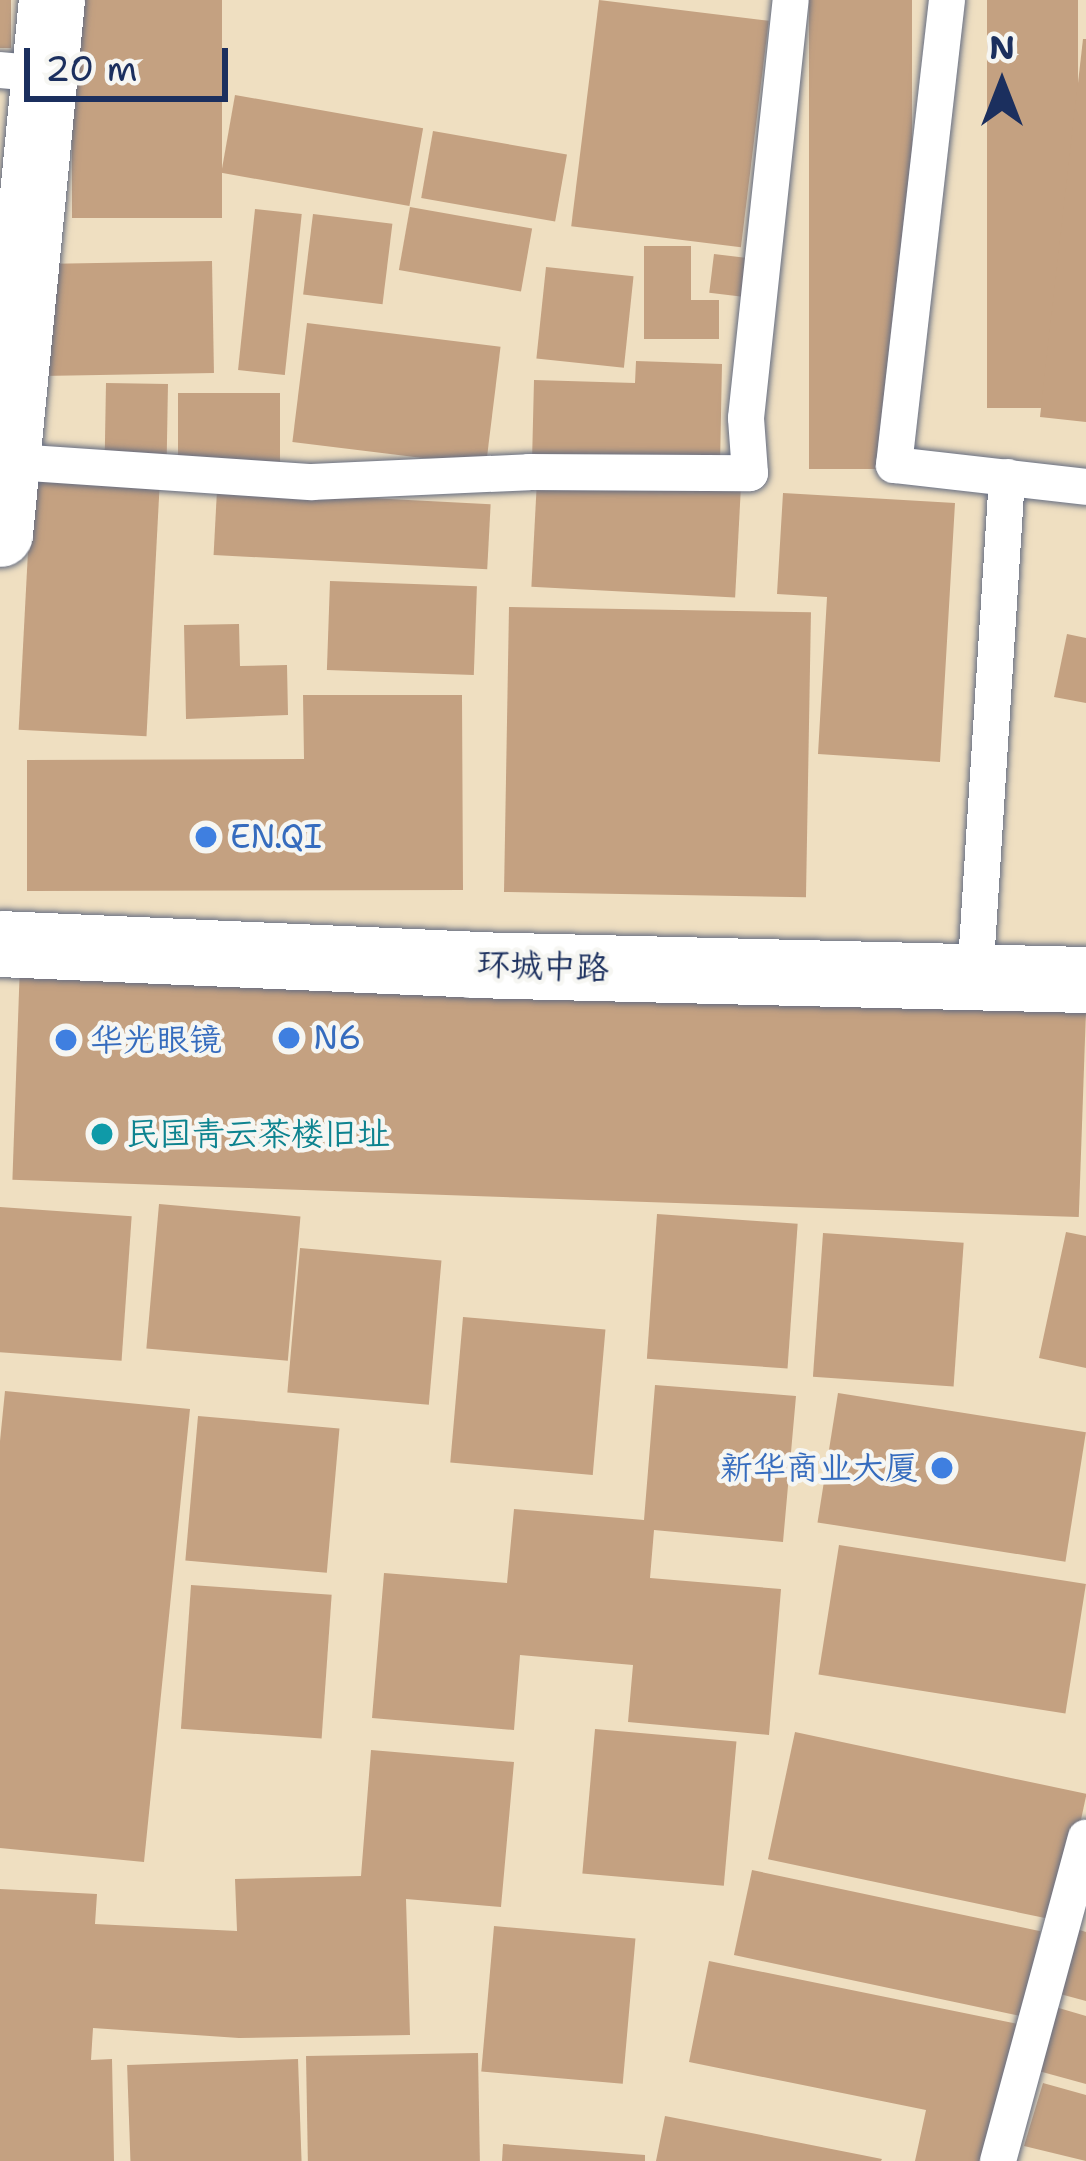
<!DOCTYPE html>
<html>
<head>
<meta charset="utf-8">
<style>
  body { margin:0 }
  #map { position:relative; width:1086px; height:2161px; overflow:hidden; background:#efdfc1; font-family:"Shantell Sans","LXGW WenKai TC",sans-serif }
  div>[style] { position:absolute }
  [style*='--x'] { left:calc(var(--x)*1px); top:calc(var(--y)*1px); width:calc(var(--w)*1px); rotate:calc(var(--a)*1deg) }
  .building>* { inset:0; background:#c4a181; transform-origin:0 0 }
  .roads { filter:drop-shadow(0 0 3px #656d81) drop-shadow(0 0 3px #656d81) }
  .lane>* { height:36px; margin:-18px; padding:0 18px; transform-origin:18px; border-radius:18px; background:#fff }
  .street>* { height:66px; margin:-33px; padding:0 33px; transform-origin:33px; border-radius:33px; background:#fff }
  .dots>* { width:33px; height:33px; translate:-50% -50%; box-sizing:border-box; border:6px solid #f6f6f2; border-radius:50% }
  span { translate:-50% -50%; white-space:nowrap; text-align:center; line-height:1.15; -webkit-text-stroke:9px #f6f6f2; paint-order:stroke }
  .shop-label { font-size:33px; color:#366cbe }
  .left { translate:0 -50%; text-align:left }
  .right { translate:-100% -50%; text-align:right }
  .street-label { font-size:33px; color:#1b2f5e }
  .culture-label { font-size:33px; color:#0d838f }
  .north { position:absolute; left:942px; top:24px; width:120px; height:120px; -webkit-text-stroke:9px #f6f6f2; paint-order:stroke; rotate:0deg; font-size:33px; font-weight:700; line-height:48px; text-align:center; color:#1b2f5e }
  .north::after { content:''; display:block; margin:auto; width:42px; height:54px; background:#1b2f5e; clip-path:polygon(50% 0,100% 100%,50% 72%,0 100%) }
  .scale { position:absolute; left:24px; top:48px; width:204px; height:54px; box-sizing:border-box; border:6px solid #1b2f5e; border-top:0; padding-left:15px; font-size:36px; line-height:42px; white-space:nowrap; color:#1b2f5e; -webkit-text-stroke:9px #f6f6f2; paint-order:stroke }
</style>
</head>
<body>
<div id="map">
  <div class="building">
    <i style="left:0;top:0;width:11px;height:48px"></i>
    <i style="left:72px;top:0;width:150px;height:218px"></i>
    <i style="left:599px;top:0;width:171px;height:228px;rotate:7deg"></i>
    <i style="left:809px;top:0;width:103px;height:469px"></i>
    <i style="left:987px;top:0;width:91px;height:408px"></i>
    <i style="clip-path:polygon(1083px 39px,1086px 39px,1086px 422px,1040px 417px)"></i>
    <i style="left:235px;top:95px;width:191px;height:79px;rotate:10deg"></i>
    <i style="left:433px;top:131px;width:136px;height:68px;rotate:10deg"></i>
    <i style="left:410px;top:207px;width:124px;height:64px;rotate:10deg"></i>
    <i style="left:255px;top:209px;width:47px;height:162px;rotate:6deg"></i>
    <i style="left:313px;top:214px;width:80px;height:81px;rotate:7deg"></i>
    <i style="clip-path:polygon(644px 246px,691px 246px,691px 300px,719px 300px,719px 339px,644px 339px)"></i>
    <i style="left:714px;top:254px;width:42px;height:39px;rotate:7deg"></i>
    <i style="left:212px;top:261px;width:112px;height:172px;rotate:89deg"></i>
    <i style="left:546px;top:267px;width:88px;height:92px;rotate:6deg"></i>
    <i style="left:307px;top:323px;width:195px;height:120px;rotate:7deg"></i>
    <i style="clip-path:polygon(636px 361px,722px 364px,720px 465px,532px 462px,534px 380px,635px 383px)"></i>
    <i style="left:106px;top:383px;width:62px;height:79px;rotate:1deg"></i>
    <i style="left:178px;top:393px;width:102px;height:74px"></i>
    <i style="left:32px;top:475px;width:128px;height:255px;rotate:3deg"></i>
    <i style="left:537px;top:480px;width:204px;height:107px;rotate:3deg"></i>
    <i style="left:217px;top:490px;width:274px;height:65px;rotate:3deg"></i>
    <i style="clip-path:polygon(783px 493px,955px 503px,940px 762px,818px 754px,827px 597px,777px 594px)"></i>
    <i style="left:330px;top:581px;width:147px;height:89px;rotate:2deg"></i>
    <i style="left:509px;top:607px;width:302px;height:285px;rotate:1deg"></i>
    <i style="clip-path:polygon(239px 624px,240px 666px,287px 665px,288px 715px,186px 719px,184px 625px)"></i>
    <i style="clip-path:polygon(1067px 634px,1086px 638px,1086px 703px,1054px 697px)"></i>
    <i style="clip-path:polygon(303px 695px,462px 695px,463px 890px,27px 891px,27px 760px,304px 759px)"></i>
    <i style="left:20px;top:963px;width:1067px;height:217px;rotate:2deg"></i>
    <i style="left:159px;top:1204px;width:142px;height:145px;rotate:5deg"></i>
    <i style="left:0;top:1207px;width:132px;height:145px;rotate:4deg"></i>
    <i style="left:657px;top:1214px;width:141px;height:145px;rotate:4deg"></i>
    <i style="clip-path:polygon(1066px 1232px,1086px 1236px,1086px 1368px,1039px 1358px)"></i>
    <i style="left:823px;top:1233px;width:141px;height:144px;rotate:4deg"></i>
    <i style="left:300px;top:1248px;width:142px;height:145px;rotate:5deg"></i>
    <i style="left:463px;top:1317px;width:143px;height:146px;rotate:5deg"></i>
    <i style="clip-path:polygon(655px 1385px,796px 1396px,783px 1542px,654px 1530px,650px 1578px,781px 1589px,769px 1735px,628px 1722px,633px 1665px,520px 1655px,514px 1730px,372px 1718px,384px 1573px,507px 1583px,514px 1509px,644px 1520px)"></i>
    <i style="clip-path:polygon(5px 1391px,190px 1409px,144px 1862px,0 1848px,0 1441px)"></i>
    <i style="left:838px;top:1393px;width:251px;height:131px;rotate:9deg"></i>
    <i style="left:198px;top:1416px;width:142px;height:145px;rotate:5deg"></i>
    <i style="left:839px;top:1545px;width:250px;height:131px;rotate:9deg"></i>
    <i style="left:191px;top:1585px;width:141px;height:144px;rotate:4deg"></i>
    <i style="left:595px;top:1729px;width:142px;height:145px;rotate:5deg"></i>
    <i style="left:795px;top:1732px;width:298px;height:130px;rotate:12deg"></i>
    <i style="clip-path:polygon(371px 1750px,514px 1762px,501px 1907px,406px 1899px,410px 2035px,239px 2038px,93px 2028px,91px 2060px,112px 2059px,114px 2161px,0 2161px,0 1889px,97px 1894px,95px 1924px,237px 1931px,235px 1879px,361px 1876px)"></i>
    <i style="left:752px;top:1870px;width:295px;height:87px;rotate:12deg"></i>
    <i style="left:494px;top:1926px;width:142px;height:146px;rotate:5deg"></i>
    <i style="clip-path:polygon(1067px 1926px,1086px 1932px,1086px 2001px,1049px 1991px)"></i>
    <i style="clip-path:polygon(709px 1961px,1038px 2028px,1010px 2161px,915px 2161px,926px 2110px,689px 2062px)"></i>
    <i style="clip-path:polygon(1052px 2006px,1086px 2016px,1086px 2084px,1035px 2070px)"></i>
    <i style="left:478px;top:2053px;width:108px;height:172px;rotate:89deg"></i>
    <i style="left:298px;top:2059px;width:102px;height:171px;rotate:88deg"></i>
    <i style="clip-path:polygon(1043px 2083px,1086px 2095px,1086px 2161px,1024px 2146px)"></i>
    <i style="clip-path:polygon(665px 2116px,882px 2159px,881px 2161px,656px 2161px)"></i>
    <i style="clip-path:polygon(503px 2144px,645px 2155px,645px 2161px,502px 2161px)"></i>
  </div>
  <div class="roads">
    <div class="lane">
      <i style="--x:947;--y:0;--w:468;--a:96.5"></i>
      <i style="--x:894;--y:465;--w:193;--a:6.5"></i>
      <i style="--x:0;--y:70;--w:45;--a:5.1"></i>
      <i style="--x:0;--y:461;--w:313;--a:3.9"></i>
      <i style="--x:312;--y:482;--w:217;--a:-2.6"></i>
      <i style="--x:529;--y:472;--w:221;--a:0.3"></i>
      <i style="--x:750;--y:473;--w:55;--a:-94.2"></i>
      <i style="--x:746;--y:418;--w:420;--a:-83.9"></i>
      <i style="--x:975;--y:979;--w:503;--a:-86.35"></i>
      <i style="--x:998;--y:2161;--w:335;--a:-74.8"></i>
    </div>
    <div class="street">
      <i style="--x:0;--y:534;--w:537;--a:-84.44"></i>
      <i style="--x:0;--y:944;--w:472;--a:2.5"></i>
      <i style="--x:472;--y:965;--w:614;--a:1.4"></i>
    </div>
  </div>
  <div class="dots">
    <i style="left:206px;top:837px;background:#3f7fe0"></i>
    <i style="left:289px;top:1038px;background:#3f7fe0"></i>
    <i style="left:66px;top:1040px;background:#3f7fe0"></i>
    <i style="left:102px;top:1134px;background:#0f9aa8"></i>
    <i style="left:942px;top:1468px;background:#3f7fe0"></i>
  </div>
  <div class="shop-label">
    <span class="left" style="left:230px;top:837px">EN.QI</span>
    <span class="left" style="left:313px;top:1038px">N6</span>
    <span class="left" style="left:90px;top:1040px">华光眼镜</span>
    <span class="right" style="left:918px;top:1468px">新华商业大厦</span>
  </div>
  <div class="street-label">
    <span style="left:543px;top:966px;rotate:2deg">环城中路</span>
  </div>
  <div class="culture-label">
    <span class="left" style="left:126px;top:1134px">民国青云茶楼旧址</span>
  </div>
  <div class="north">N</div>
  <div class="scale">20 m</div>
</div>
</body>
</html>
